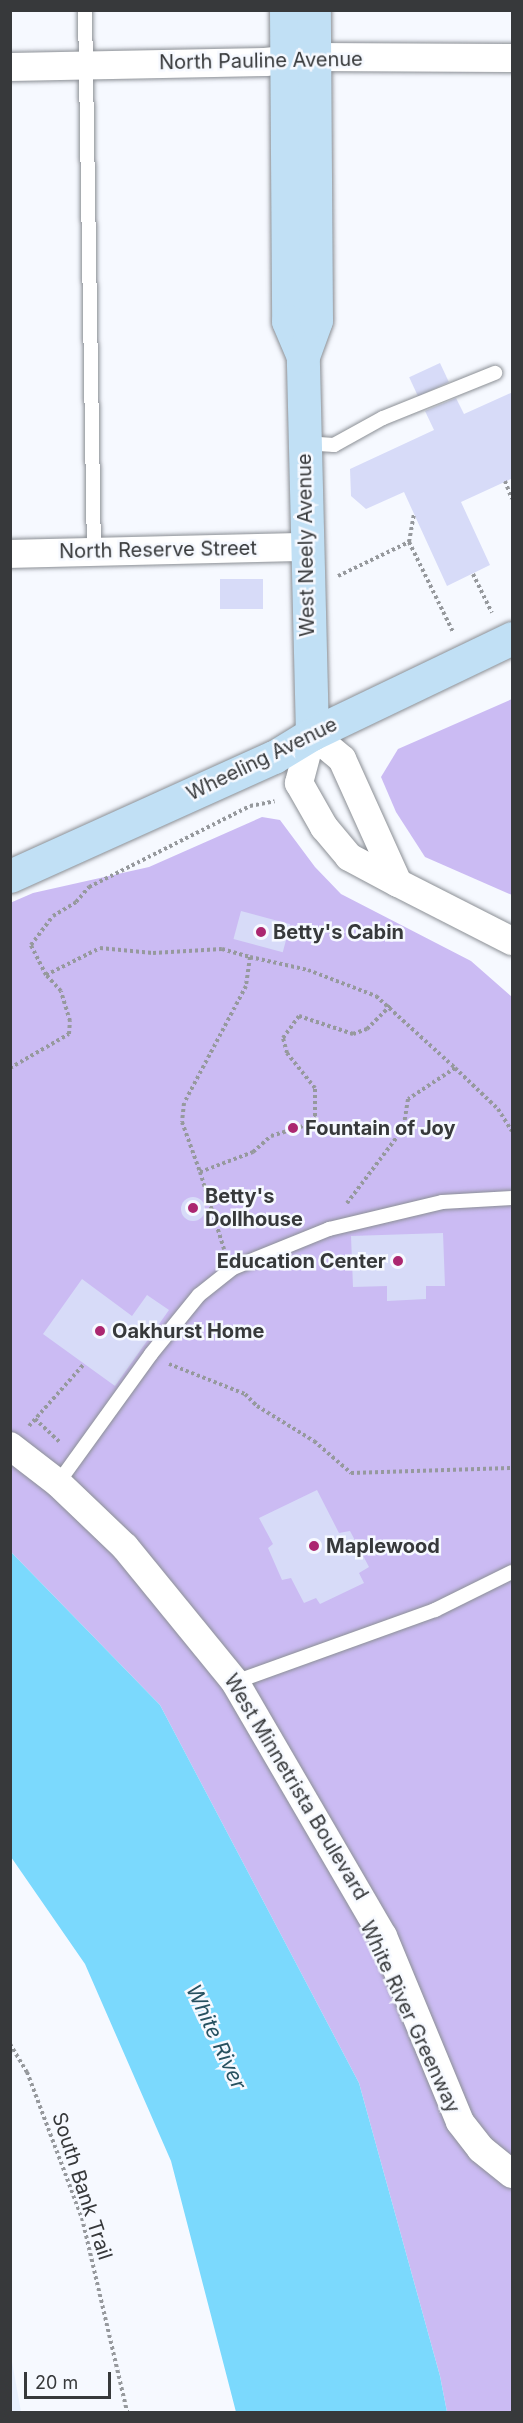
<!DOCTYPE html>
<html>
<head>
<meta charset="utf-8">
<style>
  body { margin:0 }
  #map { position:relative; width:523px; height:2423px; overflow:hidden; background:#f6f9ff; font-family:Inter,sans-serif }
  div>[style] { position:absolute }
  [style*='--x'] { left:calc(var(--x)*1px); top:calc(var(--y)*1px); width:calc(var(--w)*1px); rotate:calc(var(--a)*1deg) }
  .built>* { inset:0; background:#e8f0fe }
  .green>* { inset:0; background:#cbbbf3 }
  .water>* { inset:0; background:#7bd9fd }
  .building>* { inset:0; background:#d7dbf8; transform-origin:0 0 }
  .round { border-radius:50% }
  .path>* { height:4px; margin-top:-2px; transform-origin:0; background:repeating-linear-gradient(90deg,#96999d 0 3px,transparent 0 6px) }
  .roads { filter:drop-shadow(0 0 2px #8b8f95) drop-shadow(0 0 2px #8b8f95) }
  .lane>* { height:14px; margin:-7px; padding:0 7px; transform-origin:7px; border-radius:7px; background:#fff }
  .street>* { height:28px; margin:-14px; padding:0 14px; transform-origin:14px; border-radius:14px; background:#fff }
  .secondary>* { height:33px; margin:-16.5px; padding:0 16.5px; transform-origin:16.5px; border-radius:16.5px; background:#c1e0f5 }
  .dots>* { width:16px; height:16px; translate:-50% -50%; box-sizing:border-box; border:3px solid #f6f9ff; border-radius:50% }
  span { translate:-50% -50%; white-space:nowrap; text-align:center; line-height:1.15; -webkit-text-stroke:5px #f6f9ff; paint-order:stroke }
  .street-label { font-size:20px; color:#37393b }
  .poi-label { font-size:20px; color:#37393b; font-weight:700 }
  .left { translate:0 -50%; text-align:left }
  .right { translate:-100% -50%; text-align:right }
  .water-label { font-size:21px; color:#275160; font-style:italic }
  .frame { position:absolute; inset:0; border:12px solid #37393b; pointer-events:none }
  .scale { position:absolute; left:24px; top:2372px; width:87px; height:27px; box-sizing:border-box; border:3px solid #37393b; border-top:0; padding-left:8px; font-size:18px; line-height:21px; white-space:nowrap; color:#37393b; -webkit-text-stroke:4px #f6f9ff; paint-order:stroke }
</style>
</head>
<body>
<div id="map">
  <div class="built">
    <i style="clip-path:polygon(11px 2356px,21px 2412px,11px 2412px)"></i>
  </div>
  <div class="green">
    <i style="clip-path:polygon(512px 699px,512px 895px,425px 857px,396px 812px,381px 777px,398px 749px)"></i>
    <i style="clip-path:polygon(262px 817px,280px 820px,315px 867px,341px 894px,471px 961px,512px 997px,512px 2412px,447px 2412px,440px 2376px,359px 2083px,160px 1705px,11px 1552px,10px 903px,33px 893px,149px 867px)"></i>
  </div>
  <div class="water">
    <i style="clip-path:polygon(11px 1552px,160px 1705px,359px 2083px,440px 2376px,447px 2412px,236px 2412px,171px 2161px,85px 1964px,11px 1857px)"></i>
  </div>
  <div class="building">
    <i style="left:440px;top:363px;width:21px;height:34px;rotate:65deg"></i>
    <i style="clip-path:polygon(513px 392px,513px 478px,461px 502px,490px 565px,447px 586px,404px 492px,366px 509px,351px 496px,350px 469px,434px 430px,425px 411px,456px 398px,464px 414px)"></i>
    <i style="left:220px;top:579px;width:43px;height:30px"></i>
    <i style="left:241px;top:911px;width:51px;height:29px;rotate:15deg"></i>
    <i class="round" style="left:181px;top:1197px;width:24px;height:24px"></i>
    <i style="clip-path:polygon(443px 1233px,445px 1286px,426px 1286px,426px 1299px,387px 1301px,387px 1286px,353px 1287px,351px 1236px)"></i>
    <i style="clip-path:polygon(82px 1279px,132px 1316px,147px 1295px,169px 1310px,115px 1386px,43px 1334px)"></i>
    <i style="clip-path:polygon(317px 1490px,339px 1533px,350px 1531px,369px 1567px,359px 1573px,364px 1583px,320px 1604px,316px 1598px,304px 1603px,291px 1578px,282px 1580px,268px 1548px,273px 1544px,259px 1518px)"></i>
  </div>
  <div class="path">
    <i style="--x:505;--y:481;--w:19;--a:69"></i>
    <i style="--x:409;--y:542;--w:100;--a:63.9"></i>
    <i style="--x:473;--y:574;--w:43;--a:64"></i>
    <i style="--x:338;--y:576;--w:79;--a:-25.6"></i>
    <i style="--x:409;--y:542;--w:29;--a:-80"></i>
    <i style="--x:250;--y:957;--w:59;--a:12.6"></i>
    <i style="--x:308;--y:970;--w:73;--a:20.9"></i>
    <i style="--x:376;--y:996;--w:107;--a:42.3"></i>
    <i style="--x:455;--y:1068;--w:56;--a:146.6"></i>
    <i style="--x:408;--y:1099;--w:30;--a:99"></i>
    <i style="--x:403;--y:1129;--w:93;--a:127.1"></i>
    <i style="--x:46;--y:975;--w:34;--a:-117"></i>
    <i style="--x:31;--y:945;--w:36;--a:-53"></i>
    <i style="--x:53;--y:916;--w:27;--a:-31"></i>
    <i style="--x:76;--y:902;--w:20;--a:-49"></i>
    <i style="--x:89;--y:887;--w:180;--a:-26.7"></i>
    <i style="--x:250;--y:806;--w:25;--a:-11"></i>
    <i style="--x:10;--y:1068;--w:68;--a:-30"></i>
    <i style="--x:69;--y:1034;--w:13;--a:-86"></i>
    <i style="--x:70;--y:1021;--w:31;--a:-107"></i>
    <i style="--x:61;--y:991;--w:22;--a:-133"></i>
    <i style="--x:46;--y:975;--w:60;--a:-26.6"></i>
    <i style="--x:100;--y:948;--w:53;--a:5.4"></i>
    <i style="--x:153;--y:953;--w:69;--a:-3.3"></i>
    <i style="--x:222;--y:949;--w:29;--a:16"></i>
    <i style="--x:250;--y:957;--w:29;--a:98"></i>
    <i style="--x:246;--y:986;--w:132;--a:117.9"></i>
    <i style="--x:184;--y:1103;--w:19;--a:96"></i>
    <i style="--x:182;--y:1122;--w:53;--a:70.2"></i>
    <i style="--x:200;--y:1172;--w:57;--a:-20.7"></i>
    <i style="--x:253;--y:1152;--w:24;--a:-42"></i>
    <i style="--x:271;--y:1136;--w:37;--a:-17"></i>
    <i style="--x:306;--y:1125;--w:13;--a:-45"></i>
    <i style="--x:315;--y:1116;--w:28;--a:-90"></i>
    <i style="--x:315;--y:1088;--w:45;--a:-128.7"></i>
    <i style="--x:287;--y:1053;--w:16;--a:-105"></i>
    <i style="--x:283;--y:1038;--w:27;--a:-54"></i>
    <i style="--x:299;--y:1016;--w:57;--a:18.4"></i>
    <i style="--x:353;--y:1034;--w:15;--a:-20"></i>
    <i style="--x:367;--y:1029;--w:33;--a:-45"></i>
    <i style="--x:455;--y:1068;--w:59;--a:43.6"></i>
    <i style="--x:498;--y:1109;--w:26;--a:58"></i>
    <i style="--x:200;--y:1172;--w:81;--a:72.7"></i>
    <i style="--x:169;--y:1364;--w:82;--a:21.5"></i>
    <i style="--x:245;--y:1394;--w:17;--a:45"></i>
    <i style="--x:257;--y:1406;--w:67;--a:31.6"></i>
    <i style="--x:314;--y:1441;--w:49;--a:40.9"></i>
    <i style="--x:351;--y:1473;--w:161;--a:-1.8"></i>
    <i style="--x:35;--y:1419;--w:35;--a:43"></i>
    <i style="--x:29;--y:1426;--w:83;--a:-48.4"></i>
    <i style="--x:10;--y:2044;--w:33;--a:59"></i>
    <i style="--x:27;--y:2072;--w:156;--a:69.4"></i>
    <i style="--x:82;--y:2218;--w:199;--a:76.9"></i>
  </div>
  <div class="roads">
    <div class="lane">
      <i style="--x:85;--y:10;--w:542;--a:89.05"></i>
      <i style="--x:304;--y:443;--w:30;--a:4"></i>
      <i style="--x:334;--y:445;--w:56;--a:-28.9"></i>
      <i style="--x:383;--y:418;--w:121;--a:-21.9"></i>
      <i style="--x:58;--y:1483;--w:159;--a:-54.2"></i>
      <i style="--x:151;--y:1354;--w:76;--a:-50.9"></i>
      <i style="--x:199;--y:1295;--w:43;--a:-38.5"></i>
      <i style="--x:233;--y:1268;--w:104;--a:-22.1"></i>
      <i style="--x:329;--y:1229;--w:116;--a:-13.4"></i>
      <i style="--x:442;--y:1202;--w:70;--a:-3.3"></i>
      <i style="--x:235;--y:1682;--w:213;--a:-19.8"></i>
      <i style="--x:435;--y:1610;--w:86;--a:-26.3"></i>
    </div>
    <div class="street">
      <i style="--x:10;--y:67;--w:255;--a:-1.1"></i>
      <i style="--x:265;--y:62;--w:49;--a:-5.8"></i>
      <i style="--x:314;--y:57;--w:198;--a:0.3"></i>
      <i style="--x:10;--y:554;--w:296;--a:-1.4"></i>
      <i style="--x:398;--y:883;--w:136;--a:-114.3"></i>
      <i style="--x:342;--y:759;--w:39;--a:-140"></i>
      <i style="--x:312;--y:734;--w:51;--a:104.9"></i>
      <i style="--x:299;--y:783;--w:51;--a:60.4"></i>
      <i style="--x:324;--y:827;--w:39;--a:50"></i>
      <i style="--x:349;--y:857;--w:55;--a:28"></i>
      <i style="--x:398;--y:883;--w:128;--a:27"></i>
      <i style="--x:10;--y:1446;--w:61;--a:37.6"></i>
      <i style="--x:58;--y:1483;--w:93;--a:43.7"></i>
      <i style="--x:125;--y:1547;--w:174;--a:50.8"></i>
      <i style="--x:235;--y:1682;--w:294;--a:59.8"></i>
      <i style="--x:383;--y:1936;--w:201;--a:67.5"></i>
      <i style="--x:460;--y:2122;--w:34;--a:52"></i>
      <i style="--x:481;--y:2149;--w:40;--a:39"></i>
    </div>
    <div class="secondary">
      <i style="--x:286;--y:10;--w:311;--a:89.6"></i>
      <i style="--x:288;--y:321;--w:38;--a:67"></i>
      <i style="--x:312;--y:734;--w:378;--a:-91.4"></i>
      <i style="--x:303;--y:356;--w:38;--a:-70"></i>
      <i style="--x:316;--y:320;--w:310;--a:-90.4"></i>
      <i style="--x:10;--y:876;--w:290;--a:-24.3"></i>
      <i style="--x:274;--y:757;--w:44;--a:-31.2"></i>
      <i style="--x:312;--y:734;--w:222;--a:-25.6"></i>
    </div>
  </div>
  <div class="dots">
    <i style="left:261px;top:932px;background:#ab2770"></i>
    <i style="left:293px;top:1128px;background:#ab2770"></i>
    <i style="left:193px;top:1208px;background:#ab2770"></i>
    <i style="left:398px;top:1261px;background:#ab2770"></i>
    <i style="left:100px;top:1331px;background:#ab2770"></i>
    <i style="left:314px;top:1546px;background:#ab2770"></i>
  </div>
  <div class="street-label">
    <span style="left:261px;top:61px;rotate:-1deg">North Pauline Avenue</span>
    <span style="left:306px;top:545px;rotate:-91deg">West Neely Avenue</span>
    <span style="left:158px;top:550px;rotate:-1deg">North Reserve Street</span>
    <span style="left:262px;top:759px;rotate:-26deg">Wheeling Avenue</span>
    <span style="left:296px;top:1787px;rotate:59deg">West Minnetrista Boulevard</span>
    <span style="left:410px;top:2017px;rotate:65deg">White River Greenway</span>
    <span style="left:82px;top:2186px;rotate:72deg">South Bank Trail</span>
  </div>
  <div class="poi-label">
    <span class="left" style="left:273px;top:932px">Betty's Cabin</span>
    <span class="left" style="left:305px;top:1128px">Fountain of Joy</span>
    <span class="left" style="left:205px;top:1208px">Betty's<br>Dollhouse</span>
    <span class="right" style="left:386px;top:1261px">Education Center</span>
    <span class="left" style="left:112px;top:1331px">Oakhurst Home</span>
    <span class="left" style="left:326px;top:1546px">Maplewood</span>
  </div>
  <div class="water-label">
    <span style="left:216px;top:2037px;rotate:65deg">White River</span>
  </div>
  <div class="frame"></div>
  <div class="scale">20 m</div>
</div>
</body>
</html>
